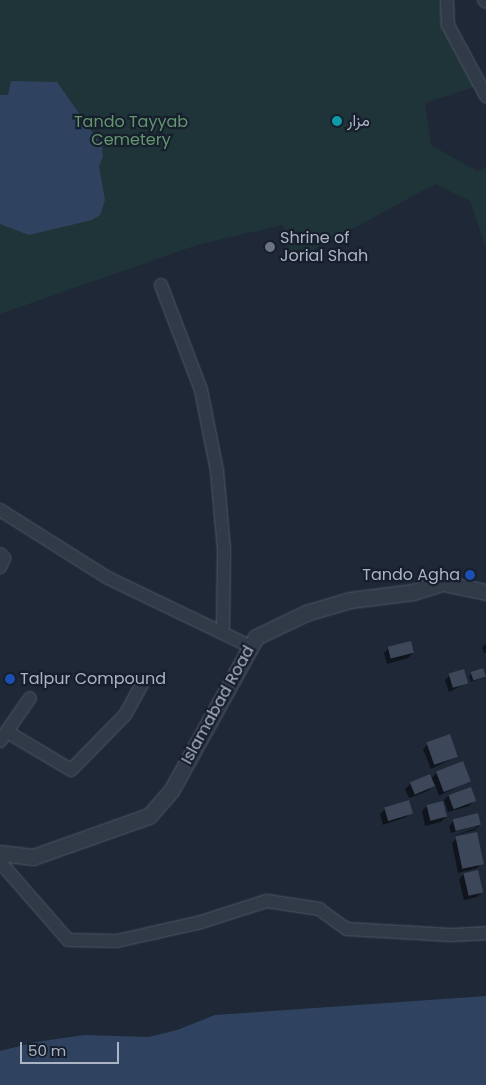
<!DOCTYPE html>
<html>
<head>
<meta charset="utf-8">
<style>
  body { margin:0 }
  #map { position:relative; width:486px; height:1085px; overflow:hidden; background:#1e2837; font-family:Poppins,Vazirmatn,sans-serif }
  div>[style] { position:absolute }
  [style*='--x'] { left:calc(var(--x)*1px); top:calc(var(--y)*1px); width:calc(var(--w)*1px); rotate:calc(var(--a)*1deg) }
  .green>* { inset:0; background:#1f3438 }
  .water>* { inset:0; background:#2f4360 }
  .shadow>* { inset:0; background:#0007 }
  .building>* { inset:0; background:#3c4759; transform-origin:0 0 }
  .roads { filter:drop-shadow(0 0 1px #4f5766) drop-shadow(0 0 1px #4f5766) }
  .minor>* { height:12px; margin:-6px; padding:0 6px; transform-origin:6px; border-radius:6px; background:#313a47 }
  .tertiary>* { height:15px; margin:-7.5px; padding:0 7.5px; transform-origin:7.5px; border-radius:7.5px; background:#313a47 }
  .dots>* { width:14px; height:14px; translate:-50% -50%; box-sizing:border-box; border:2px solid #171f2c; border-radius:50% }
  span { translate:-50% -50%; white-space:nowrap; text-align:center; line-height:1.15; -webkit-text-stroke:4.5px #171f2c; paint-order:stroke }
  .poi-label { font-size:16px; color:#abb4c5 }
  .left { translate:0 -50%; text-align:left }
  .right { translate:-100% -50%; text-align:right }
  .park-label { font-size:16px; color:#61966f }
  .street-label { font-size:16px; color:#abb4c5 }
  .scale { position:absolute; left:20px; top:1042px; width:99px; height:22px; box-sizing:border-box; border:2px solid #abb4c5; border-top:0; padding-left:6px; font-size:15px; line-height:18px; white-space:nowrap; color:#abb4c5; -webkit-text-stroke:4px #171f2c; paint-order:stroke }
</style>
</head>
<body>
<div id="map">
  <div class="green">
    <i style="clip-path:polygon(0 0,447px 0,448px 25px,480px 85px,425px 103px,431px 145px,477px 171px,486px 167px,486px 248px,470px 201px,435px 184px,290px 263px,283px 225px,197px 245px,0 314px)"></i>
  </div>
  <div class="water">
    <i style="clip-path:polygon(11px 81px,57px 82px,102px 146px,103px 157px,99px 166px,105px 200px,100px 215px,92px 220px,29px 235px,0 224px,0 95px,8px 95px)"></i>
    <i style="clip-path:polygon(486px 996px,486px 1085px,0 1085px,0 1051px,36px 1042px,84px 1035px,149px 1037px,177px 1030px,215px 1015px)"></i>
  </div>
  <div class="shadow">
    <i style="clip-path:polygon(486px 644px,486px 653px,484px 653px,482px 647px)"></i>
    <i style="clip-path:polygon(389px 648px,413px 653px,408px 658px,387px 664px,384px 653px)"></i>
    <i style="clip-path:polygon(482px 670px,485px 677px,471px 682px,469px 676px)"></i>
    <i style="clip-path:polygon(450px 675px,467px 683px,449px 692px,445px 680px)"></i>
    <i style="clip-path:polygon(428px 744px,457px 756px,431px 769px,423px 749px)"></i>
    <i style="clip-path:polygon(437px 772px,469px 781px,439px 796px,435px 784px,428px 791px,409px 798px,405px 789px,410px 784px,431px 779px)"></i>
    <i style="clip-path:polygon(449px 795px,474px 801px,469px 806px,448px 812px,444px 800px)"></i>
    <i style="clip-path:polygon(427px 806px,446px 817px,441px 822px,425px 826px,422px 811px)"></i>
    <i style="clip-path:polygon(385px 809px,411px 812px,406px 817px,383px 825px,380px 814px)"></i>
    <i style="clip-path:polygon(454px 821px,480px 825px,475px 830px,452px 836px,476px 828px,476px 826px,451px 833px,449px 826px)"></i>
    <i style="clip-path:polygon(457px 838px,482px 863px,477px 868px,458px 873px,452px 843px)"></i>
    <i style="clip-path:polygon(464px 874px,482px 892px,477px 897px,464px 900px,459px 879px)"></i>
  </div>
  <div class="building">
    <i style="left:411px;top:641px;width:12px;height:24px;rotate:76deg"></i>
    <i style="left:483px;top:668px;width:9px;height:13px;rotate:72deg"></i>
    <i style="left:464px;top:669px;width:15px;height:16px;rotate:74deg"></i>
    <i style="left:450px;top:734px;width:24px;height:25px;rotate:71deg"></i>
    <i style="left:463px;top:761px;width:22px;height:29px;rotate:69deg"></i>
    <i style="left:430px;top:774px;width:13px;height:22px;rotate:67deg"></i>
    <i style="left:471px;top:787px;width:15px;height:24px;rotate:70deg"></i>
    <i style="left:409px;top:800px;width:14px;height:26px;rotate:73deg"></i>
    <i style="left:443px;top:801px;width:16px;height:17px;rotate:76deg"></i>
    <i style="left:478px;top:813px;width:12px;height:26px;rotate:76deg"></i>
    <i style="left:477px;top:832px;width:33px;height:22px;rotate:78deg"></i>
    <i style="left:478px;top:870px;width:23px;height:15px;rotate:77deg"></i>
  </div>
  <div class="roads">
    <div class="minor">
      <i style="--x:447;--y:0;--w:25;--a:88"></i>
      <i style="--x:448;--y:25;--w:81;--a:61.8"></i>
      <i style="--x:484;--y:0;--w:3;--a:45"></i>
      <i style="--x:161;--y:285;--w:112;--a:69.1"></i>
      <i style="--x:201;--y:390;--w:83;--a:78.8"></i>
      <i style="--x:217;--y:471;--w:78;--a:84.9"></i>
      <i style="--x:224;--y:549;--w:84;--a:90.7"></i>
      <i style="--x:0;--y:510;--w:128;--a:32.2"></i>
      <i style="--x:108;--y:578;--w:157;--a:25.7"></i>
      <i style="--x:0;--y:554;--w:6;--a:45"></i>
      <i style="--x:4;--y:558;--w:10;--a:114"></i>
      <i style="--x:9;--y:733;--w:72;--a:30.8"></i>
      <i style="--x:71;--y:770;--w:77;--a:-45.5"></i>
      <i style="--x:125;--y:715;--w:39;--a:-61"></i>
      <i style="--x:0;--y:741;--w:52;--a:-55.1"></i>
      <i style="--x:0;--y:862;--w:103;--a:48.9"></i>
      <i style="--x:68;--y:940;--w:49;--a:1.2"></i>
      <i style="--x:117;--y:941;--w:86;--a:-12.7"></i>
      <i style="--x:201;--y:922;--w:69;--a:-17.7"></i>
      <i style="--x:267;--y:901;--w:53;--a:8.7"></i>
      <i style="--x:319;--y:909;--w:34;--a:36"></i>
      <i style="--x:347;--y:929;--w:104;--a:3.3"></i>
      <i style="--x:451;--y:935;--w:35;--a:-3"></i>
    </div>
    <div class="tertiary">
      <i style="--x:0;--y:853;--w:33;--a:7"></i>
      <i style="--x:33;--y:857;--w:123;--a:-19.5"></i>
      <i style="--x:149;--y:816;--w:33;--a:-49"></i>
      <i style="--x:171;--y:791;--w:176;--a:-61.1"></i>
      <i style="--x:256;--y:637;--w:55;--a:-25.6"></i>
      <i style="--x:306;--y:613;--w:46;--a:-16.5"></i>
      <i style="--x:350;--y:600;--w:64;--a:-7.2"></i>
      <i style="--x:413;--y:592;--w:31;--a:-17"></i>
      <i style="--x:443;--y:583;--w:44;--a:11.8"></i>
    </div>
  </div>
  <div class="dots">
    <i style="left:337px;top:121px;background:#0f9aa8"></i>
    <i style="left:270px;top:247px;background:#6b7280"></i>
    <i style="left:470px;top:575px;background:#1a4fb4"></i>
    <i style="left:10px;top:679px;background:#1a4fb4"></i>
  </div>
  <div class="poi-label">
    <span class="left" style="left:347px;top:121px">مزار</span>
    <span class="left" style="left:280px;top:247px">Shrine of<br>Jorial Shah</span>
    <span class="right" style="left:460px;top:575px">Tando Agha</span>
    <span class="left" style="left:20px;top:679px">Talpur Compound</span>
  </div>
  <div class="park-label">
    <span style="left:131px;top:131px">Tando Tayyab<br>Cemetery</span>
  </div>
  <div class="street-label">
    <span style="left:218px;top:705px;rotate:-61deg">Islamabad Road</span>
  </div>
  <div class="scale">50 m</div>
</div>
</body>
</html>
